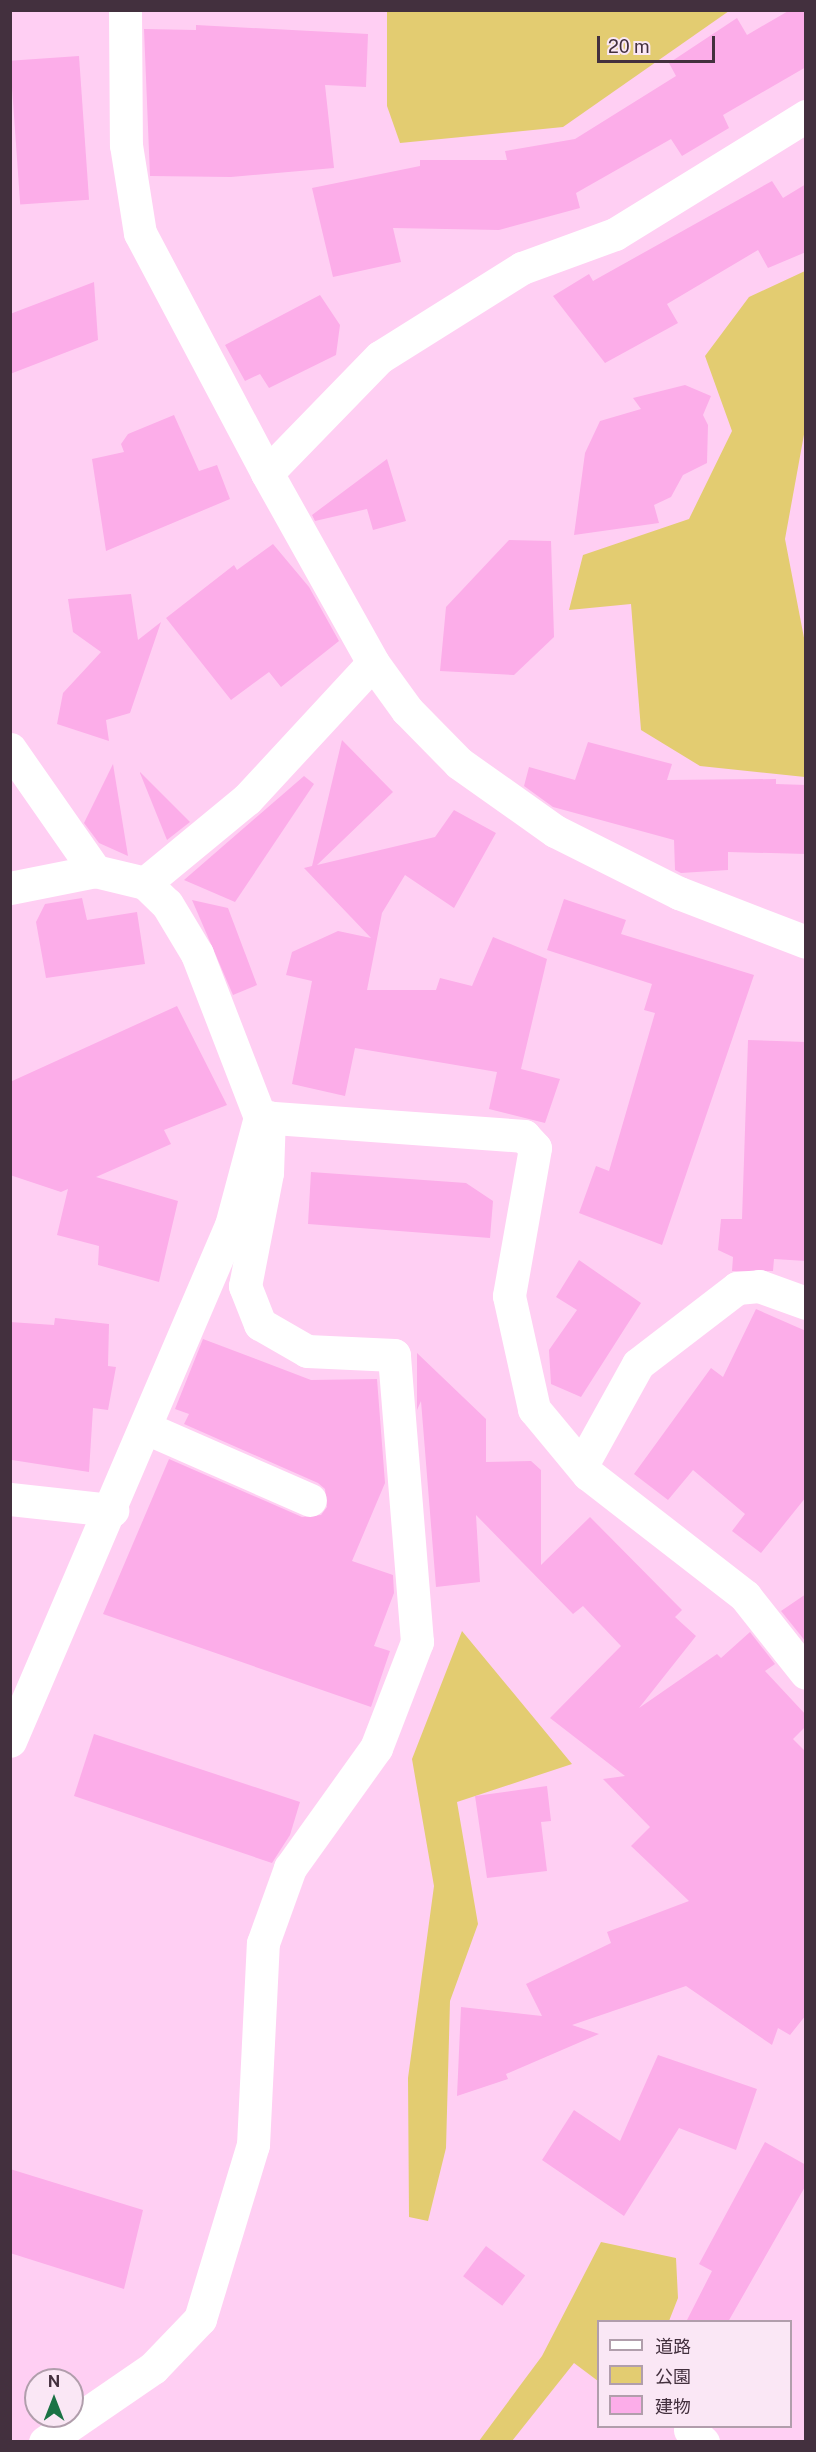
<!DOCTYPE html>
<html>
<head>
<meta charset="utf-8">
<style>
  body { margin:0 }
  #map { position:relative; width:816px; height:2452px; overflow:hidden; background:#ffcff3; font-family:"Public Sans","Noto Sans JP",sans-serif }
  div>[style] { position:absolute }
  [style*='--x'] { left:calc(var(--x)*1px); top:calc(var(--y)*1px); width:calc(var(--w)*1px); rotate:calc(var(--a)*1deg) }
  .green>* { inset:0; background:#e3cc71 }
  .building>* { inset:0; background:#fcade9; transform-origin:0 0 }
  .minor>* { height:33px; margin:-16.5px; padding:0 16.5px; transform-origin:16.5px; border-radius:16.5px; background:#fff }
  span { translate:-50% -50%; white-space:nowrap; text-align:center; line-height:1.15; -webkit-text-stroke:6px #fae7f5; paint-order:stroke }
  .frame { position:absolute; inset:0; border:12px solid #43303e; pointer-events:none }
  .legend { position:absolute; left:597px; top:2320px; width:195px; height:108px; box-sizing:border-box; background:#fae7f5; border:2px solid #b19eac; margin:0; padding:8px 10px; list-style:none; font-size:18px; color:#43303e }
  .legend li { display:flex; align-items:center; gap:12px; height:30px }
  .legend b { width:30px; border:2px solid #b19eac }
  .north { position:absolute; left:24px; top:2368px; width:60px; height:60px; box-sizing:border-box; background:#fae7f5; border:2px solid #b19eac; border-radius:50%; rotate:0deg; font-size:16px; font-weight:700; line-height:24px; text-align:center; color:#43303e }
  .north::after { content:''; display:block; margin:auto; width:21px; height:27px; background:#1b7245; clip-path:polygon(50% 0,100% 100%,50% 72%,0 100%) }
  .scale { position:absolute; left:597px; top:36px; width:118px; height:27px; box-sizing:border-box; border:3px solid #43303e; border-top:0; padding-left:8px; font-size:18px; line-height:21px; white-space:nowrap; color:#43303e; -webkit-text-stroke:4px #fae7f5; paint-order:stroke }
</style>
</head>
<body>
<div id="map">
  <div class="green">
    <i style="clip-path:polygon(387px 11px,387px 10px,729px 11px,563px 127px,400px 143px,387px 106px)"></i>
    <i style="clip-path:polygon(805px 271px,805px 429px,785px 539px,805px 643px,805px 777px,700px 766px,641px 730px,631px 604px,569px 610px,583px 555px,689px 519px,732px 431px,705px 356px,749px 297px)"></i>
    <i style="clip-path:polygon(462px 1631px,572px 1764px,457px 1802px,478px 1924px,450px 2001px,446px 2148px,428px 2221px,409px 2217px,408px 2078px,434px 1886px,412px 1759px)"></i>
    <i style="clip-path:polygon(601px 2242px,676px 2258px,678px 2298px,669px 2321px,598px 2322px,598px 2381px,574px 2363px,512px 2441px,479px 2441px,542px 2356px)"></i>
  </div>
  <div class="building">
    <i style="clip-path:polygon(790px 10px,806px 10px,806px 67px,723px 115px,729px 128px,682px 156px,671px 139px,576px 193px,580px 208px,499px 230px,393px 228px,401px 262px,333px 277px,312px 188px,420px 166px,420px 160px,507px 160px,505px 151px,575px 139px,676px 76px,669px 63px,737px 18px,747px 35px)"></i>
    <i style="clip-path:polygon(196px 25px,368px 34px,366px 87px,325px 85px,334px 168px,231px 177px,150px 176px,144px 29px,196px 30px)"></i>
    <i style="left:79px;top:56px;width:144px;height:69px;rotate:86deg"></i>
    <i style="clip-path:polygon(772px 181px,783px 198px,806px 184px,806px 252px,768px 268px,758px 250px,667px 304px,678px 323px,605px 363px,553px 296px,589px 274px,593px 281px)"></i>
    <i style="clip-path:polygon(94px 282px,98px 340px,10px 374px,10px 314px)"></i>
    <i style="clip-path:polygon(320px 295px,340px 325px,336px 355px,269px 388px,260px 374px,245px 381px,225px 345px)"></i>
    <i style="clip-path:polygon(685px 385px,711px 396px,703px 415px,708px 425px,707px 463px,683px 475px,671px 497px,654px 505px,659px 523px,574px 535px,585px 453px,600px 421px,641px 409px,633px 398px)"></i>
    <i style="clip-path:polygon(174px 415px,199px 471px,217px 465px,230px 499px,106px 551px,92px 459px,124px 452px,121px 444px,128px 434px)"></i>
    <i style="clip-path:polygon(387px 459px,406px 521px,373px 530px,367px 509px,315px 521px,312px 515px)"></i>
    <i style="clip-path:polygon(509px 540px,551px 541px,554px 637px,514px 675px,440px 671px,446px 607px)"></i>
    <i style="clip-path:polygon(273px 544px,309px 587px,339px 641px,281px 687px,269px 672px,231px 700px,166px 618px,234px 565px,237px 570px)"></i>
    <i style="clip-path:polygon(131px 594px,138px 640px,161px 622px,130px 713px,106px 720px,109px 741px,57px 724px,63px 693px,101px 652px,73px 632px,68px 599px)"></i>
    <i style="clip-path:polygon(342px 740px,393px 792px,317px 865px,435px 837px,454px 810px,496px 833px,454px 908px,405px 875px,382px 913px,367px 990px,436px 990px,440px 978px,472px 986px,493px 937px,547px 959px,521px 1069px,560px 1079px,545px 1123px,489px 1109px,497px 1072px,355px 1048px,345px 1096px,292px 1084px,312px 981px,286px 975px,292px 952px,338px 931px,371px 938px,304px 868px,312px 866px)"></i>
    <i style="clip-path:polygon(588px 742px,672px 764px,667px 780px,776px 779px,776px 784px,806px 785px,806px 854px,728px 852px,728px 870px,681px 873px,675px 870px,674px 840px,553px 807px,524px 786px,529px 767px,575px 780px)"></i>
    <i style="clip-path:polygon(113px 764px,128px 856px,99px 843px,84px 823px)"></i>
    <i style="clip-path:polygon(140px 772px,190px 822px,167px 840px,140px 773px)"></i>
    <i style="clip-path:polygon(304px 776px,314px 784px,235px 902px,184px 880px)"></i>
    <i style="clip-path:polygon(82px 898px,87px 920px,137px 912px,145px 964px,46px 978px,36px 922px,45px 904px)"></i>
    <i style="clip-path:polygon(564px 899px,626px 920px,621px 934px,754px 975px,662px 1245px,579px 1213px,596px 1166px,609px 1171px,655px 1013px,644px 1010px,652px 984px,547px 950px)"></i>
    <i style="clip-path:polygon(192px 900px,228px 908px,257px 985px,233px 995px)"></i>
    <i style="clip-path:polygon(177px 1006px,227px 1105px,164px 1130px,171px 1144px,96px 1177px,178px 1201px,159px 1282px,98px 1265px,99px 1246px,57px 1235px,68px 1189px,61px 1192px,10px 1175px,10px 1082px)"></i>
    <i style="clip-path:polygon(748px 1040px,806px 1042px,806px 1261px,774px 1259px,773px 1271px,732px 1271px,733px 1257px,718px 1250px,721px 1219px,742px 1219px)"></i>
    <i style="clip-path:polygon(311px 1172px,466px 1183px,493px 1201px,490px 1238px,308px 1224px)"></i>
    <i style="clip-path:polygon(579px 1260px,641px 1303px,581px 1397px,551px 1384px,549px 1350px,577px 1310px,556px 1297px)"></i>
    <i style="clip-path:polygon(756px 1309px,806px 1331px,806px 1497px,761px 1553px,732px 1531px,745px 1514px,693px 1470px,668px 1500px,634px 1474px,711px 1368px,723px 1377px)"></i>
    <i style="clip-path:polygon(55px 1318px,109px 1324px,108px 1366px,116px 1367px,108px 1410px,93px 1408px,89px 1472px,12px 1460px,10px 1322px,54px 1325px)"></i>
    <i style="clip-path:polygon(203px 1339px,311px 1380px,377px 1379px,385px 1483px,352px 1561px,393px 1575px,394px 1593px,374px 1646px,390px 1651px,371px 1707px,103px 1614px,169px 1459px,302px 1517px,321px 1515px,327px 1507px,325px 1489px,318px 1483px,184px 1424px,189px 1414px,175px 1409px)"></i>
    <i style="clip-path:polygon(417px 1353px,486px 1419px,486px 1462px,531px 1461px,541px 1470px,541px 1565px,590px 1517px,682px 1610px,675px 1617px,696px 1636px,639px 1708px,717px 1654px,721px 1658px,750px 1632px,775px 1664px,765px 1671px,806px 1715px,806px 1726px,793px 1739px,806px 1752px,806px 2015px,790px 2035px,778px 2028px,772px 2045px,686px 1986px,572px 2025px,599px 2034px,506px 2074px,508px 2079px,457px 2096px,461px 2007px,542px 2016px,526px 1984px,611px 1943px,607px 1932px,689px 1901px,631px 1846px,650px 1827px,603px 1779px,625px 1776px,550px 1718px,621px 1646px,583px 1606px,573px 1614px,476px 1515px,480px 1582px,436px 1587px,421px 1401px,417px 1410px)"></i>
    <i style="clip-path:polygon(806px 1594px,806px 1642px,781px 1611px)"></i>
    <i style="clip-path:polygon(94px 1734px,300px 1802px,290px 1835px,272px 1863px,74px 1796px)"></i>
    <i style="clip-path:polygon(547px 1786px,551px 1821px,541px 1822px,547px 1871px,487px 1878px,475px 1796px)"></i>
    <i style="clip-path:polygon(658px 2055px,757px 2089px,736px 2150px,679px 2128px,624px 2216px,542px 2160px,574px 2110px,620px 2141px)"></i>
    <i style="clip-path:polygon(765px 2142px,806px 2165px,806px 2185px,728px 2322px,686px 2322px,712px 2271px,699px 2264px)"></i>
    <i style="clip-path:polygon(10px 2169px,143px 2210px,124px 2289px,10px 2253px)"></i>
    <i style="left:486px;top:2246px;width:49px;height:38px;rotate:37deg"></i>
  </div>
  <div class="minor">
    <i style="--x:125;--y:10;--w:135;--a:89.6"></i>
    <i style="--x:126;--y:145;--w:89;--a:81"></i>
    <i style="--x:140;--y:233;--w:272;--a:62.1"></i>
    <i style="--x:267;--y:473;--w:218;--a:60.8"></i>
    <i style="--x:373;--y:663;--w:58;--a:54.1"></i>
    <i style="--x:407;--y:710;--w:74;--a:45.5"></i>
    <i style="--x:459;--y:763;--w:118;--a:35.3"></i>
    <i style="--x:555;--y:831;--w:139;--a:26.6"></i>
    <i style="--x:679;--y:893;--w:136;--a:21.1"></i>
    <i style="--x:267;--y:473;--w:162;--a:-45.8"></i>
    <i style="--x:380;--y:357;--w:168;--a:-32.1"></i>
    <i style="--x:522;--y:268;--w:99;--a:-20.1"></i>
    <i style="--x:615;--y:234;--w:225;--a:-31.7"></i>
    <i style="--x:10;--y:749;--w:149;--a:55.1"></i>
    <i style="--x:145;--y:883;--w:132;--a:-39.5"></i>
    <i style="--x:247;--y:799;--w:185;--a:-47.2"></i>
    <i style="--x:10;--y:888;--w:87;--a:-11.3"></i>
    <i style="--x:95;--y:871;--w:51;--a:13.5"></i>
    <i style="--x:145;--y:883;--w:30;--a:44"></i>
    <i style="--x:167;--y:904;--w:58;--a:59"></i>
    <i style="--x:197;--y:954;--w:175;--a:68.9"></i>
    <i style="--x:260;--y:1117;--w:112;--a:105"></i>
    <i style="--x:231;--y:1225;--w:561;--a:113.19"></i>
    <i style="--x:260;--y:1117;--w:265;--a:4.1"></i>
    <i style="--x:524;--y:1136;--w:16;--a:47"></i>
    <i style="--x:535;--y:1148;--w:150;--a:100"></i>
    <i style="--x:509;--y:1296;--w:116;--a:77.5"></i>
    <i style="--x:534;--y:1409;--w:85;--a:50.3"></i>
    <i style="--x:588;--y:1474;--w:199;--a:37.8"></i>
    <i style="--x:745;--y:1596;--w:98;--a:51.6"></i>
    <i style="--x:146;--y:1428;--w:179;--a:23.7"></i>
    <i style="--x:582;--y:1465;--w:115;--a:-61"></i>
    <i style="--x:638;--y:1364;--w:125;--a:-37.5"></i>
    <i style="--x:737;--y:1288;--w:22;--a:-5"></i>
    <i style="--x:759;--y:1286;--w:50;--a:19.9"></i>
    <i style="--x:10;--y:1499;--w:103;--a:6.2"></i>
    <i style="--x:690;--y:2430;--w:18;--a:43"></i>
    <i style="--x:45;--y:2442;--w:131;--a:-34.4"></i>
    <i style="--x:153;--y:2368;--w:68;--a:-46.2"></i>
    <i style="--x:200;--y:2319;--w:182;--a:-73.1"></i>
    <i style="--x:253;--y:2145;--w:202;--a:-87.2"></i>
    <i style="--x:263;--y:1943;--w:80;--a:-70.2"></i>
    <i style="--x:290;--y:1868;--w:148;--a:-54.4"></i>
    <i style="--x:376;--y:1748;--w:114;--a:-68.9"></i>
    <i style="--x:417;--y:1642;--w:288;--a:-94.6"></i>
    <i style="--x:394;--y:1355;--w:87;--a:-177.4"></i>
    <i style="--x:307;--y:1351;--w:54;--a:-150.1"></i>
    <i style="--x:260;--y:1324;--w:41;--a:-111.5"></i>
    <i style="--x:245;--y:1286;--w:115;--a:-79"></i>
    <i style="--x:267;--y:1173;--w:56;--a:-88"></i>
  </div>
  <div class="frame"></div>
  <ul class="legend">
  <li><b style="height:8px;background:#fff"></b>道路</li>
  <li><b style="height:16px;background:#e3cc71"></b>公園</li>
  <li><b style="height:16px;background:#fcade9"></b>建物</li>
  </ul>
  <div class="north">N</div>
  <div class="scale">20 m</div>
</div>
</body>
</html>
